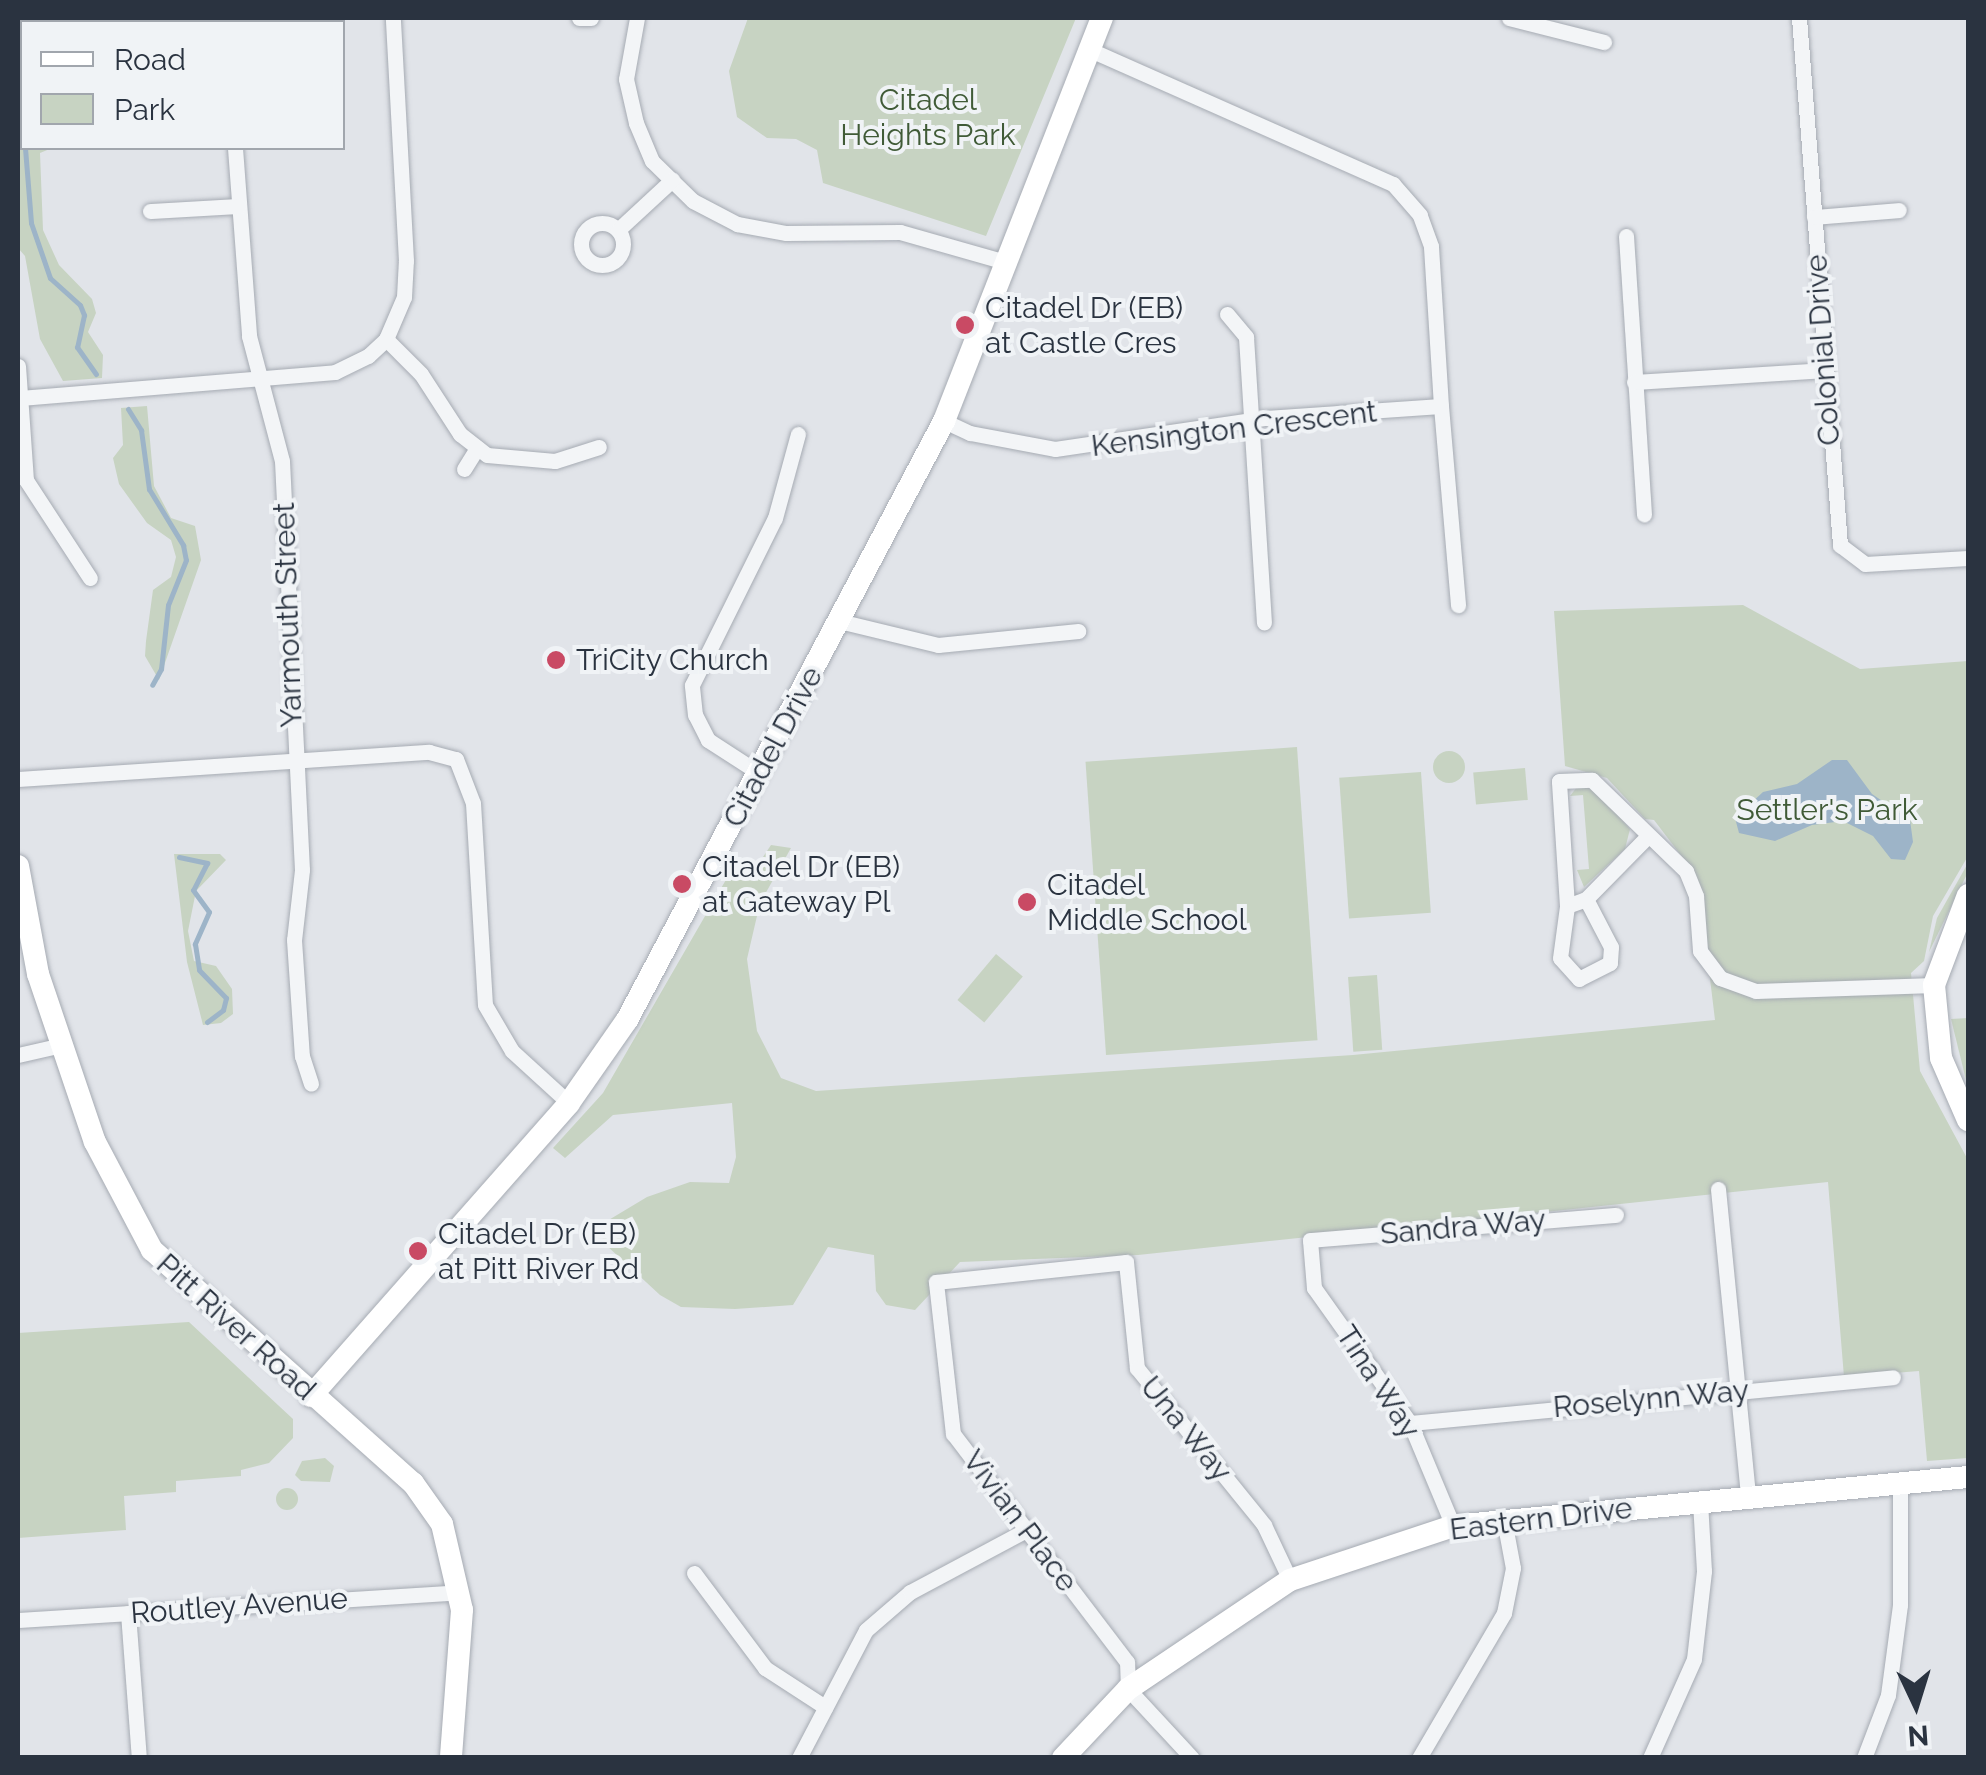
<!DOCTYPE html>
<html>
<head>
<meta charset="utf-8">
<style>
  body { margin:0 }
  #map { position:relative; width:1986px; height:1775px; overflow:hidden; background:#e1e4e9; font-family:Raleway,sans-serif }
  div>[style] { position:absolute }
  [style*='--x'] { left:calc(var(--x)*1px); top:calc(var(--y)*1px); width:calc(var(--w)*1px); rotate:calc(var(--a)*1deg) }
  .green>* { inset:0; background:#c7d3c2; transform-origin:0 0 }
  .round { border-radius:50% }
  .water>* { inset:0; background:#9db4c8 }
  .stream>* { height:5px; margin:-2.5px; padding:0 2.5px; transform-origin:2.5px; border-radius:2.5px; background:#9db4c8 }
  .roads { filter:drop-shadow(0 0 2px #a6abb3) drop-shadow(0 0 2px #a6abb3) }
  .street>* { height:15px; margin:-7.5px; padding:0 7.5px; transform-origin:7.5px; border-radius:7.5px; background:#f3f5f7 }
  .street>.ring { margin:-7.5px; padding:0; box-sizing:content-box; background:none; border:15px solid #f3f5f7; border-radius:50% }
  .secondary>* { height:22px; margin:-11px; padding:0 11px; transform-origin:11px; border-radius:11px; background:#fff }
  .dots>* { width:28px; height:28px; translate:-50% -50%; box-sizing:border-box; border:5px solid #f0f3f6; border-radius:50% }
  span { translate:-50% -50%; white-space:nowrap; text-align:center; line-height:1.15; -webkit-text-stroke:8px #f0f3f6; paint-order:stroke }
  .park-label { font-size:30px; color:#405b37 }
  .poi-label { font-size:30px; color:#2a3340 }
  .left { translate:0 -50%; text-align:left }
  .street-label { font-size:30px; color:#2a3340 }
  .frame { position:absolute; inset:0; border:20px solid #2a3340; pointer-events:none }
  .legend { position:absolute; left:20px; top:20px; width:325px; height:130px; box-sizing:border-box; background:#f0f3f6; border:2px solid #a1a6ad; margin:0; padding:12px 18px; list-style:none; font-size:30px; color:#2a3340 }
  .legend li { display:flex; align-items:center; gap:20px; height:50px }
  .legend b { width:50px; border:2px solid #a1a6ad }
  .north { position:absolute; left:1866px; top:1655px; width:100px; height:100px; -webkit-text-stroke:8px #f0f3f6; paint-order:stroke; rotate:176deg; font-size:28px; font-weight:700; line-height:40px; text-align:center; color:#2a3340 }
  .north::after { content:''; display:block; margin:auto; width:35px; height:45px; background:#2a3340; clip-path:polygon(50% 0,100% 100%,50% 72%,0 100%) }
</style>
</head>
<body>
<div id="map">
  <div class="green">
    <i style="clip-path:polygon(748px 18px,1076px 18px,986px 236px,823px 183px,817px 150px,796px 139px,767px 138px,737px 117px,729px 71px)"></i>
    <i style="clip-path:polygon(18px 97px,22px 148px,52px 148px,40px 153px,43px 230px,59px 265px,92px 299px,96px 313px,88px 332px,103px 355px,102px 378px,63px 381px,40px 339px,25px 256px,18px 248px)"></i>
    <i style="clip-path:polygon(147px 406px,154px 486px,171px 518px,195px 526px,201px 560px,159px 680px,145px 656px,146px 641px,153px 590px,171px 577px,176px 557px,171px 540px,147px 523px,119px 484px,113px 458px,123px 445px,121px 408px)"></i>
    <i style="clip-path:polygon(1743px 605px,1860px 669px,1968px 661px,1968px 856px,1933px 916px,1924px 961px,1911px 973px,1920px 1071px,1968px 1160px,1968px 1458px,1927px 1461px,1919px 1371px,1844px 1377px,1828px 1182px,1138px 1255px,960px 1262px,915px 1310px,886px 1305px,876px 1291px,874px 1255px,828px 1247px,793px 1305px,735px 1309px,681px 1307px,660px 1295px,606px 1245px,597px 1227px,647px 1197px,690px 1182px,729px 1183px,736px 1157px,732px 1103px,613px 1115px,565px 1158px,553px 1148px,603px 1093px,731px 871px,749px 858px,759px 863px,771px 845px,791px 848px,760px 903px,747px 959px,757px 1031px,781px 1078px,816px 1091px,1353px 1055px,1715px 1020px,1704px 929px,1686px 862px,1654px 820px,1645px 819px,1607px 778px,1565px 766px,1554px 611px)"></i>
    <i style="left:1297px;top:747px;width:294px;height:212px;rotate:86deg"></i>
    <i class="round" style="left:1433px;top:751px;width:32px;height:32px"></i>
    <i style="left:1525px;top:768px;width:32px;height:52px;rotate:85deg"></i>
    <i style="left:1421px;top:772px;width:141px;height:82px;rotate:86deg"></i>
    <i style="clip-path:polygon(1577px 787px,1594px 788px,1630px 829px,1625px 849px,1584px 887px,1577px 870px,1589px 869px,1583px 795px,1570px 796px)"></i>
    <i style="clip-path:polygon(174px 854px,220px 854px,226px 860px,196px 891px,188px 931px,194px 961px,216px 966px,232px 989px,233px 1014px,221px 1023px,203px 1025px,187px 962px)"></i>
    <i style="clip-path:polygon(1968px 863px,1968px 872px,1929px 952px,1937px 918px)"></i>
    <i style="left:996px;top:954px;width:35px;height:60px;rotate:40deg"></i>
    <i style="left:1377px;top:975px;width:75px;height:29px;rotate:86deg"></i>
    <i style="clip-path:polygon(1968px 1018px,1968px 1088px,1951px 1019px)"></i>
    <i style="clip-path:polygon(189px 1322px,293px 1419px,293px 1438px,269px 1463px,241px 1470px,241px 1476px,176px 1481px,176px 1492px,124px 1496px,126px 1530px,18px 1538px,18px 1333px)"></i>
    <i style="clip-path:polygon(325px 1458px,334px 1466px,330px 1482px,301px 1481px,295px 1475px,302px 1461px)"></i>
    <i class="round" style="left:276px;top:1488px;width:22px;height:22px"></i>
  </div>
  <div class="water">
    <i style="clip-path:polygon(1832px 760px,1847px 760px,1872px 794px,1910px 820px,1913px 842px,1905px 860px,1891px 859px,1873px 836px,1843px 821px,1812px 825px,1775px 841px,1739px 833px,1735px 818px,1763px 792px,1797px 784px)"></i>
  </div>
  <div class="stream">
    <i style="--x:18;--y:101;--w:4;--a:14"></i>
    <i style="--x:22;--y:120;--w:19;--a:90"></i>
    <i style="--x:25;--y:148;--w:75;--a:85.4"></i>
    <i style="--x:31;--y:223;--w:58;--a:70.9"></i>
    <i style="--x:50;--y:278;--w:40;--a:42"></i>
    <i style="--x:80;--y:305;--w:11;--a:68"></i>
    <i style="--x:84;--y:315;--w:33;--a:102"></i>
    <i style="--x:77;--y:347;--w:33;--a:55"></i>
    <i style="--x:128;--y:409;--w:25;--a:58"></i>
    <i style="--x:141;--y:430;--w:60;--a:82.3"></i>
    <i style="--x:149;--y:489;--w:66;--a:58.7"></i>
    <i style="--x:183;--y:545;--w:15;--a:79"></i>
    <i style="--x:186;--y:560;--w:48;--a:111.8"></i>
    <i style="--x:168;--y:605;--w:64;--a:96.2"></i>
    <i style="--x:161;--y:669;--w:18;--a:119"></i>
    <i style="--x:179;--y:857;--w:29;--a:12"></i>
    <i style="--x:207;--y:863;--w:30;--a:117"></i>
    <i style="--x:193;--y:890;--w:27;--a:54"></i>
    <i style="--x:209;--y:912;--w:35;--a:114"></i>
    <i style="--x:195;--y:944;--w:26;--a:81"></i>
    <i style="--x:199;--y:970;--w:39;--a:46"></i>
    <i style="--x:226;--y:998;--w:12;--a:104"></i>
    <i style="--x:223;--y:1010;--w:20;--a:143"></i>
  </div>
  <div class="roads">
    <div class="street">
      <i style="--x:78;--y:18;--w:2;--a:63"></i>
      <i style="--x:227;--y:18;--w:4;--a:90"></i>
      <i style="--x:579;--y:18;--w:12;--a:0"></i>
      <i style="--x:637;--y:18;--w:62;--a:100.2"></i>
      <i style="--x:626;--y:79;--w:45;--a:77.2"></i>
      <i style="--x:636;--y:123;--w:41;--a:67.2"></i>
      <i style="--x:652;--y:161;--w:57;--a:44.3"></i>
      <i style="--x:693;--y:201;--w:50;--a:27.6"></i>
      <i style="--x:737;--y:224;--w:50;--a:10.4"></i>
      <i style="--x:786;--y:233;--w:114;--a:-0.5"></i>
      <i style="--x:900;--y:232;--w:106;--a:15.9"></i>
      <i style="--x:1509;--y:18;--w:98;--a:14.2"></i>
      <i style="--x:1799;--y:18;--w:529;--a:85.55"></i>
      <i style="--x:1840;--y:545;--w:31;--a:37"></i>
      <i style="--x:1865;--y:564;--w:103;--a:-3.3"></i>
      <i style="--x:235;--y:148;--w:189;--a:85.7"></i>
      <i style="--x:249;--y:336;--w:129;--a:75.2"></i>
      <i style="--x:282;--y:461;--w:409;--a:87.2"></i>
      <i style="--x:302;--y:870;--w:70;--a:96.5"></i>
      <i style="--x:294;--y:940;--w:116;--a:86.1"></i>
      <i style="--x:302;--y:1056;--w:29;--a:72"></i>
      <i style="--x:150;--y:211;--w:89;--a:-3.2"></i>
      <i style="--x:1814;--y:217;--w:85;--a:-4.7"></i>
      <i class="ring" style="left:581px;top:223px;width:27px;height:27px"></i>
      <i style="--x:618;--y:230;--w:74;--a:-42.8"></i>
      <i style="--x:1626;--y:236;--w:279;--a:86.3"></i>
      <i style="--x:1227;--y:314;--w:30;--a:50"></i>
      <i style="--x:1246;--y:337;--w:286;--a:86.4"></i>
      <i style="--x:386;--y:339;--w:49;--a:45"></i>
      <i style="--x:421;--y:374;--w:72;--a:57"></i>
      <i style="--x:460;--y:434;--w:34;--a:38"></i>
      <i style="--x:487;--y:455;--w:68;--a:5"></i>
      <i style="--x:555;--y:461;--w:46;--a:-17.7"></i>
      <i style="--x:18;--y:366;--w:114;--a:86"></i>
      <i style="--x:26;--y:480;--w:117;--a:56.9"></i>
      <i style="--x:1634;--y:382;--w:189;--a:-3.6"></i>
      <i style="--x:20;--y:398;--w:316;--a:-4.7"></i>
      <i style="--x:335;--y:372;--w:37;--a:-26"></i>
      <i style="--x:368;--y:356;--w:25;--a:-43"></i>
      <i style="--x:386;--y:339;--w:46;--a:-66.8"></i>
      <i style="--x:404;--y:297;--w:36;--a:-87"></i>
      <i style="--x:406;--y:261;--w:243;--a:-93.1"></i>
      <i style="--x:1441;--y:406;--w:200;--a:85.1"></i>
      <i style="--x:944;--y:421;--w:29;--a:25"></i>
      <i style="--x:970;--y:433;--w:86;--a:10.7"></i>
      <i style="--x:1055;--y:449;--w:213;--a:-8.4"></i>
      <i style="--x:1266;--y:418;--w:175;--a:-3.9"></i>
      <i style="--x:1441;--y:406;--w:160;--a:-93.6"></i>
      <i style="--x:1431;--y:246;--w:33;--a:-110"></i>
      <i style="--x:1420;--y:215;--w:41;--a:-131.1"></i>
      <i style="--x:1393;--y:184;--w:333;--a:-156.1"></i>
      <i style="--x:464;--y:469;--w:25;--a:-58"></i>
      <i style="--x:839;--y:621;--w:102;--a:13.6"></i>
      <i style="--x:938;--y:645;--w:141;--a:-5.7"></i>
      <i style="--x:759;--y:773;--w:61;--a:-147.1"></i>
      <i style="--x:708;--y:740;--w:28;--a:-117"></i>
      <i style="--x:695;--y:715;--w:30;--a:-96"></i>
      <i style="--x:692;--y:685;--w:186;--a:-63.6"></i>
      <i style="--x:775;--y:518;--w:87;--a:-74.7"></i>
      <i style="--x:18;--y:779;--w:412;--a:-3.8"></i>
      <i style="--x:429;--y:752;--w:28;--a:15"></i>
      <i style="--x:456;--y:759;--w:47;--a:68.9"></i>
      <i style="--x:473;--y:803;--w:202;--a:86.6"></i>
      <i style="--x:485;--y:1005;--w:53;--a:59.6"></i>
      <i style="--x:512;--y:1051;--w:77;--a:42.4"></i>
      <i style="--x:1586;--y:899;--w:54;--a:62.5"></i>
      <i style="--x:1611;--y:947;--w:16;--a:94"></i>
      <i style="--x:1610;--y:963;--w:35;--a:153"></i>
      <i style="--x:1579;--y:979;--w:28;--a:-132"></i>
      <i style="--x:1560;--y:958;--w:52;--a:-82.3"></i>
      <i style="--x:1567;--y:906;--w:20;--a:-20"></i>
      <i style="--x:1586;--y:899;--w:88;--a:-45.5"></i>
      <i style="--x:1567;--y:906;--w:125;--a:-93.7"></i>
      <i style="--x:1559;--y:781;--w:33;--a:-2"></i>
      <i style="--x:1592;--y:780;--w:131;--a:44.1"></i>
      <i style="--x:1686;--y:871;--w:27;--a:68"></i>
      <i style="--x:1696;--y:896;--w:55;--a:85.8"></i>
      <i style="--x:1700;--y:951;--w:34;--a:53"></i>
      <i style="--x:1720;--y:978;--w:38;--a:20"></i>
      <i style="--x:1756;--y:991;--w:178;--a:-1.9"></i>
      <i style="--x:18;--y:1055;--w:45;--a:-12.8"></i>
      <i style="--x:1718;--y:1189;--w:308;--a:84.4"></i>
      <i style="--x:1410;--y:1423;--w:485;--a:-5.4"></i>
      <i style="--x:1453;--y:1526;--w:112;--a:-112.7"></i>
      <i style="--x:1410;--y:1423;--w:166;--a:-125.4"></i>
      <i style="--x:1314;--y:1288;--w:48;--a:-94.8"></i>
      <i style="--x:1310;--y:1240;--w:307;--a:-4.7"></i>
      <i style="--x:694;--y:1573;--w:119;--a:53.2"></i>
      <i style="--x:765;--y:1668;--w:72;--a:33"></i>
      <i style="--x:128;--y:1613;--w:145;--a:85.7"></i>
      <i style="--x:18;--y:1620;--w:443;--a:-3.6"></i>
      <i style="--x:799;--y:1758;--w:144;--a:-62.4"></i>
      <i style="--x:866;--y:1630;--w:58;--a:-40.8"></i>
      <i style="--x:910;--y:1592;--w:134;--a:-28.1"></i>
      <i style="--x:1192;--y:1758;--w:94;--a:-132.8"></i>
      <i style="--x:1128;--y:1689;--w:27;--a:-92"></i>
      <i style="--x:1127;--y:1662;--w:287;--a:-127.3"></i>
      <i style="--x:953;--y:1434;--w:153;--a:-96.4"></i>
      <i style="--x:936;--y:1282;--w:191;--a:-6"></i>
      <i style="--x:1126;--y:1262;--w:107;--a:84.1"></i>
      <i style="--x:1137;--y:1368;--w:202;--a:51"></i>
      <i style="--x:1264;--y:1525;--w:61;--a:64.7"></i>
      <i style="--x:1419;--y:1758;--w:168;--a:-59.6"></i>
      <i style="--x:1504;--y:1613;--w:46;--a:-78.7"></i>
      <i style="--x:1513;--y:1568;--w:49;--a:-100.6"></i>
      <i style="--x:1650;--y:1758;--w:108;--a:-66"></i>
      <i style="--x:1694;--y:1659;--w:89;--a:-83.5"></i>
      <i style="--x:1704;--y:1571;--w:70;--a:-93.3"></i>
      <i style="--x:1864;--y:1758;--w:67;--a:-69.1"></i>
      <i style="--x:1888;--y:1695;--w:91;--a:-82.4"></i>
      <i style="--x:1900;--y:1605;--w:123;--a:-90"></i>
    </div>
    <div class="secondary">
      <i style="--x:18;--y:866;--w:110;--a:79.5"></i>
      <i style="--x:38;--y:974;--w:177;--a:71.3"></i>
      <i style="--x:95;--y:1142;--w:122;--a:62.2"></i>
      <i style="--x:152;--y:1250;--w:350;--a:41.8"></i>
      <i style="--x:413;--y:1483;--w:50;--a:54.7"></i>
      <i style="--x:442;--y:1524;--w:88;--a:76.9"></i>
      <i style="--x:462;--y:1610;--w:148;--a:94.3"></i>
      <i style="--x:1968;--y:895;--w:96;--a:110.7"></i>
      <i style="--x:1934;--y:985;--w:73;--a:84.5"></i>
      <i style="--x:1941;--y:1058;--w:68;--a:66.5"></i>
      <i style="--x:311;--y:1396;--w:390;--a:-48.6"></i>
      <i style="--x:569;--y:1103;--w:101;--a:-55.1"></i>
      <i style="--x:627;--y:1020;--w:678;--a:-62.11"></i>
      <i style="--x:944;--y:421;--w:433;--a:-68.6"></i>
      <i style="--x:1063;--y:1758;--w:95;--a:-46.7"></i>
      <i style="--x:1128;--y:1689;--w:195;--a:-33.9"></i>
      <i style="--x:1290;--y:1580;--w:172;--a:-18.3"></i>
      <i style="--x:1453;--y:1526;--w:517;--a:-5.44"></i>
    </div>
  </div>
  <div class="dots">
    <i style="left:965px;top:325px;background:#c94a64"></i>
    <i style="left:556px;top:660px;background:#c94a64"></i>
    <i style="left:682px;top:884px;background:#c94a64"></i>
    <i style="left:1027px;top:902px;background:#c94a64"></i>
    <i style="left:418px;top:1251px;background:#c94a64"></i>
  </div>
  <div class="park-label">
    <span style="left:928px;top:117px">Citadel<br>Heights Park</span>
    <span style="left:1827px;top:810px">Settler's Park</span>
  </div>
  <div class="poi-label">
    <span class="left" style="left:985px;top:325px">Citadel Dr (EB)<br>at Castle Cres</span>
    <span class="left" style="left:576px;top:660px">TriCity Church</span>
    <span class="left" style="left:702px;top:884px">Citadel Dr (EB)<br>at Gateway Pl</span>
    <span class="left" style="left:1047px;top:902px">Citadel<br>Middle School</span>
    <span class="left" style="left:438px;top:1251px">Citadel Dr (EB)<br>at Pitt River Rd</span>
  </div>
  <div class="street-label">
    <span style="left:1823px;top:350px;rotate:-94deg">Colonial Drive</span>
    <span style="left:1234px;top:429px;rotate:-7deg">Kensington Crescent</span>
    <span style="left:288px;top:615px;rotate:-92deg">Yarmouth Street</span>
    <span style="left:773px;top:747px;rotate:-62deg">Citadel Drive</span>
    <span style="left:1463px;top:1227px;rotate:-5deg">Sandra Way</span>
    <span style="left:236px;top:1327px;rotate:42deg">Pitt River Road</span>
    <span style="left:1378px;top:1382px;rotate:57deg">Tina Way</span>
    <span style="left:1651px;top:1399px;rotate:-5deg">Roselynn Way</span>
    <span style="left:1186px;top:1429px;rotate:51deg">Una Way</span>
    <span style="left:1541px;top:1519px;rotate:-7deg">Eastern Drive</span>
    <span style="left:1020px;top:1521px;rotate:53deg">Vivian Place</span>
    <span style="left:239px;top:1606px;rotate:-4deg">Routley Avenue</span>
  </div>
  <div class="frame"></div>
  <ul class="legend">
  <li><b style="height:12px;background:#fff"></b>Road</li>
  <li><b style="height:28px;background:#c7d3c2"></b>Park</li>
  </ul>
  <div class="north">N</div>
</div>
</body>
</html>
